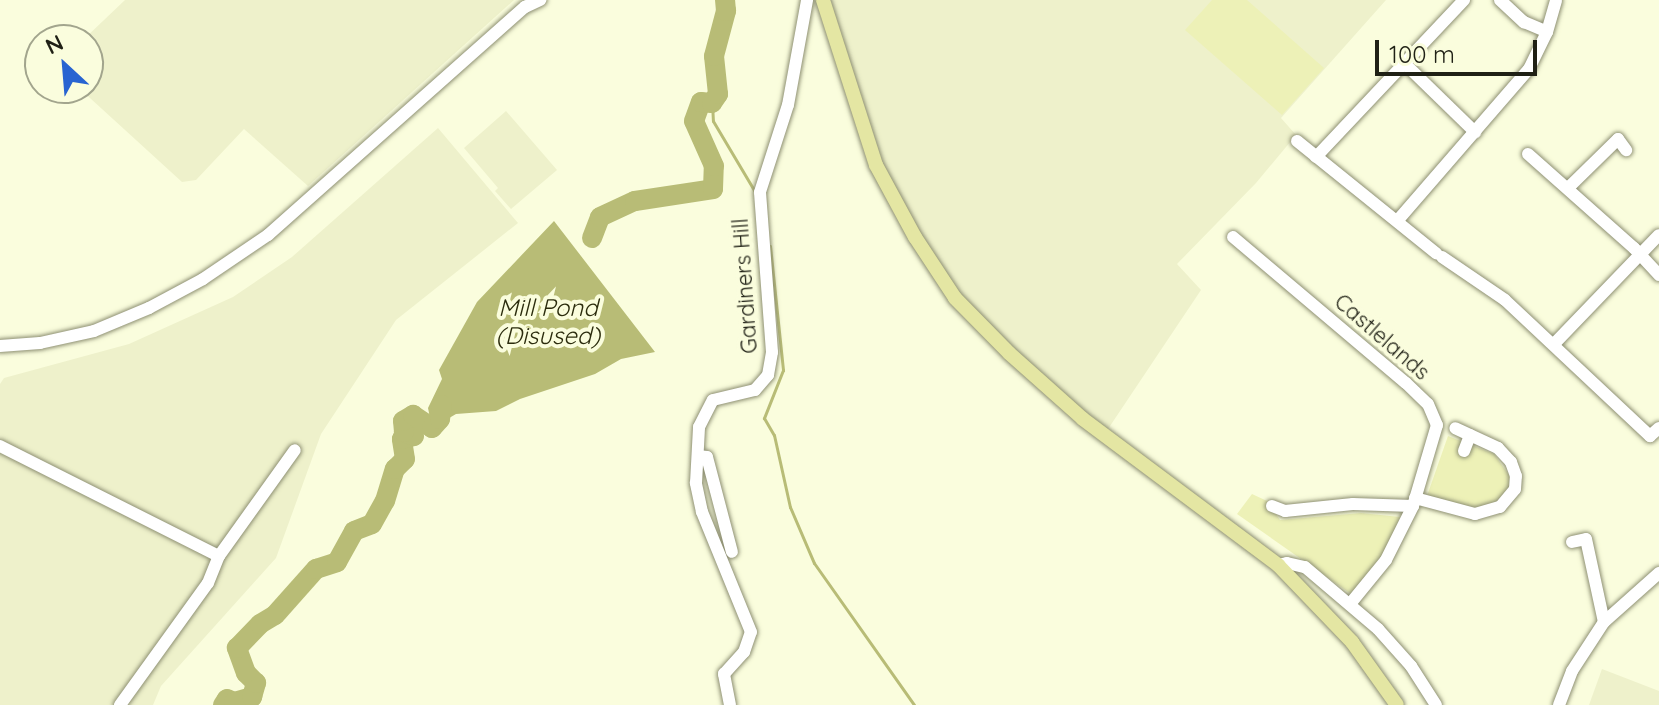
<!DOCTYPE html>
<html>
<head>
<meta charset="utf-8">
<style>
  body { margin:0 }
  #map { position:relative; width:1659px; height:705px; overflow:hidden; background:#fafddd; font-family:Quicksand,sans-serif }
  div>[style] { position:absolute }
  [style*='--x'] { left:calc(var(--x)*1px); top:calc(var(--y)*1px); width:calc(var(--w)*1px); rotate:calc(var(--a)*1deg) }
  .built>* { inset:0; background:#eef1cb }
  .green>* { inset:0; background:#edf1b7 }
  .water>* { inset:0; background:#b8bc76 }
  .stream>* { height:3px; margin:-1.5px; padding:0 1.5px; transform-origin:1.5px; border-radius:1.5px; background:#b8bc76 }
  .river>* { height:20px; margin:-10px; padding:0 10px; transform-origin:10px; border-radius:10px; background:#b8bc76 }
  .roads { filter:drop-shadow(0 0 2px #8e9073) drop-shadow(0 0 2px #8e9073) }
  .minor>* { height:12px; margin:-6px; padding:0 6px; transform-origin:6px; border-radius:6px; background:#fff }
  .major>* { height:14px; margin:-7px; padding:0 7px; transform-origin:7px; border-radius:7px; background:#e4e6a3 }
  span { translate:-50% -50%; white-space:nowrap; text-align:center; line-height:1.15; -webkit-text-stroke:8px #fafddd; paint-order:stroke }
  .street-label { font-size:22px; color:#1f2015 }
  .water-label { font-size:24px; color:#2b2c0d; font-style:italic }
  .north { position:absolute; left:24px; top:24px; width:80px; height:80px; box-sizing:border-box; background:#fafddd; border:2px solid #a2a58d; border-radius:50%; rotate:334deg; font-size:22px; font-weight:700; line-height:32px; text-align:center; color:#1f2015 }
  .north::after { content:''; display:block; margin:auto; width:28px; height:36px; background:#2864d1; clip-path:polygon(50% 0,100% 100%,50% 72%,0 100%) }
  .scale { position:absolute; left:1375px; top:40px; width:162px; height:36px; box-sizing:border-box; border:4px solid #1f2015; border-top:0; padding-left:10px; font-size:24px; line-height:28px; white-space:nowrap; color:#1f2015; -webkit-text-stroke:6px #fafddd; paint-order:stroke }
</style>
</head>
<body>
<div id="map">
  <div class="built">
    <i style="clip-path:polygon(125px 0,514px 0,308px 186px,244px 129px,196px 180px,182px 182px,79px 88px,88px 88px,88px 40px,83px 40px)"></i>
    <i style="clip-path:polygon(823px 0,1386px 0,1281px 118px,1296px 135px,1256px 183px,1177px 264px,1201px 290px,1104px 435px,955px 298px,892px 197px)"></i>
    <i style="clip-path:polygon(506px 111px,557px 170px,511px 209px,495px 191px,498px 188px,464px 148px)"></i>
    <i style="clip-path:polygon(438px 128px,518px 223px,396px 320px,321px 434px,276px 558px,161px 686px,153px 705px,0 705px,0 384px,4px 378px,129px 344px,233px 297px,292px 257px)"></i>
    <i style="clip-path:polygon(1602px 669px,1659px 691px,1659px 705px,1589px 705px)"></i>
  </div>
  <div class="green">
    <i style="clip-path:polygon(1212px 0,1247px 0,1324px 68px,1282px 115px,1185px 30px)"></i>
    <i style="clip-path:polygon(1448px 436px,1494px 454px,1511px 478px,1509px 496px,1477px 512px,1427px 496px)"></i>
    <i style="clip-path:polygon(1252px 494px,1267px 501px,1280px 520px,1361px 513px,1400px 517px,1383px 559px,1354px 596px,1237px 514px)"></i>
  </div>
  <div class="water">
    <i style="clip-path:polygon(554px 221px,655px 352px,621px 359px,595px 374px,520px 399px,496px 411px,456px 414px,432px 428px,428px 408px,442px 379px,439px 370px,477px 302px)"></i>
  </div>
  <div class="stream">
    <i style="--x:712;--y:103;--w:18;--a:87"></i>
    <i style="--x:713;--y:121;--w:86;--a:59.3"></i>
    <i style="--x:770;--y:246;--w:125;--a:84"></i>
    <i style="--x:783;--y:370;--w:52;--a:111.6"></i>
    <i style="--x:764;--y:418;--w:20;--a:60"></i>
    <i style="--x:774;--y:435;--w:74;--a:77.5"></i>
    <i style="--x:790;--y:507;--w:61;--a:66.8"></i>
    <i style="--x:814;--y:563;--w:174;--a:54.8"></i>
  </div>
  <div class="river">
    <i style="--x:592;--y:238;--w:22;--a:-69"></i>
    <i style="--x:600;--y:217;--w:38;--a:-25"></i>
    <i style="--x:635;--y:201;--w:79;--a:-8.7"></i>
    <i style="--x:713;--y:189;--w:23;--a:-88"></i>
    <i style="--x:714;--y:166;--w:49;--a:-114"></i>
    <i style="--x:694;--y:121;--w:20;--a:-70"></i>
    <i style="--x:701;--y:102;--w:11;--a:5"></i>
    <i style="--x:712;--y:103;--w:11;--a:-56"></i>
    <i style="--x:718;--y:94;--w:38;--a:-96"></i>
    <i style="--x:714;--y:56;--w:47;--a:-75.1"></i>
    <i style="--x:726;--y:11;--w:11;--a:-95"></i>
    <i style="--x:223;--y:705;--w:7;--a:-56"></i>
    <i style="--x:227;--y:699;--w:8;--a:23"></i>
    <i style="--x:234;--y:702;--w:19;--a:-16"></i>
    <i style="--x:252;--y:697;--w:15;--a:-74"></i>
    <i style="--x:256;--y:683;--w:14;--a:-135"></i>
    <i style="--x:246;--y:673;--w:27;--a:-110"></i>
    <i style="--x:237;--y:648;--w:33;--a:-46"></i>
    <i style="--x:260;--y:624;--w:17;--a:-31"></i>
    <i style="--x:275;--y:615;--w:62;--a:-48.3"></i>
    <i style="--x:316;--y:569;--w:22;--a:-18"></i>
    <i style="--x:337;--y:562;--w:35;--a:-61"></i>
    <i style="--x:354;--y:531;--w:19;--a:-21"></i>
    <i style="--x:372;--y:524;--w:26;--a:-61"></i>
    <i style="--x:385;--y:501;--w:34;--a:-73"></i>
    <i style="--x:395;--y:469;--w:14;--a:-45"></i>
    <i style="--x:405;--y:459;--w:20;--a:-99"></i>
    <i style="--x:402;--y:439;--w:12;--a:-14"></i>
    <i style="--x:414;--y:436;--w:11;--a:-158"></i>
    <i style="--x:404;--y:432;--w:11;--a:-95"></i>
    <i style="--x:403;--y:421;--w:12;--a:-31"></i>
    <i style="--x:413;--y:415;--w:23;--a:34"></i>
    <i style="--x:432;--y:428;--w:12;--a:-48"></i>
    <i style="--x:440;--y:419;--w:14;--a:-82"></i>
  </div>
  <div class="roads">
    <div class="minor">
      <i style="--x:1500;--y:0;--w:33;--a:43"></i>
      <i style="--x:1524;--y:22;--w:25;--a:23"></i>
      <i style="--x:1547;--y:32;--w:33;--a:-74"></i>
      <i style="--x:1405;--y:64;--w:98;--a:44.2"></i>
      <i style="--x:1297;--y:141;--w:179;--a:38.9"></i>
      <i style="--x:1528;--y:154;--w:142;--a:41.6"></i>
      <i style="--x:1634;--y:248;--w:37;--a:47"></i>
      <i style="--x:1316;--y:157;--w:216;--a:-46.7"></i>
      <i style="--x:1568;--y:188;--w:70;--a:-44.4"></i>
      <i style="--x:1618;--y:139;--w:14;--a:54"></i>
      <i style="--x:1398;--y:220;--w:200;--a:-49.1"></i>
      <i style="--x:1529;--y:69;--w:41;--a:-64.1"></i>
      <i style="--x:1233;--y:237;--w:226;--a:40.2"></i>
      <i style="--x:1406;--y:383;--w:30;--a:44"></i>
      <i style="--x:1428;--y:404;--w:23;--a:67"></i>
      <i style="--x:1437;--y:425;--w:84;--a:106.5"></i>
      <i style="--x:1413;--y:506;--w:60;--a:116.6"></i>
      <i style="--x:1386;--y:560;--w:57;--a:129.3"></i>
      <i style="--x:1442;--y:257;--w:76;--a:34.3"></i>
      <i style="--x:1505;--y:300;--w:199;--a:43.2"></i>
      <i style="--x:1650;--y:436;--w:12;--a:-42"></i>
      <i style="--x:1554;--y:344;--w:151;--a:-46.1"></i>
      <i style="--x:0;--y:346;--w:40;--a:-4.3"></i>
      <i style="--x:40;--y:343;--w:55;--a:-12.5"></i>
      <i style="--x:94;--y:331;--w:60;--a:-22.7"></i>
      <i style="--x:149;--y:308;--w:61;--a:-28.2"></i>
      <i style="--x:203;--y:279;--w:78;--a:-34.1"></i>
      <i style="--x:268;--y:235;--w:344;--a:-41.6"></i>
      <i style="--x:525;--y:7;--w:17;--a:-25"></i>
      <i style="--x:0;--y:446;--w:245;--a:26.7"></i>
      <i style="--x:219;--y:556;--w:130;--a:-54.4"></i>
      <i style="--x:1464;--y:451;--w:17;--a:-69"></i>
      <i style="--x:698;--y:456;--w:9;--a:6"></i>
      <i style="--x:707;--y:457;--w:98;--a:75.3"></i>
      <i style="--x:1415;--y:498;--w:62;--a:14.9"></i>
      <i style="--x:1475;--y:514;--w:26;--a:-16"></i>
      <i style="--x:1500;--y:507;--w:23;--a:-50"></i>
      <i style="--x:1515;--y:489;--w:13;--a:-86"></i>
      <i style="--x:1516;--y:476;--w:15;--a:-110"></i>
      <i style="--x:1511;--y:462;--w:19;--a:-133"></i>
      <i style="--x:1498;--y:448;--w:47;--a:-155.1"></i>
      <i style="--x:1272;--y:506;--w:14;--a:21"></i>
      <i style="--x:1285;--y:511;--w:68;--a:-5.9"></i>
      <i style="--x:1353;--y:504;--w:60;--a:1.9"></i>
      <i style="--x:1572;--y:542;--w:14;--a:-12"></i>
      <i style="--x:1586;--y:539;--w:85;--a:77.8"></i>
      <i style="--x:1278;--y:565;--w:9;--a:-13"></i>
      <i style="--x:1287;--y:563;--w:18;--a:13"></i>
      <i style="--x:1305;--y:567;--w:96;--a:40.3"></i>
      <i style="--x:1378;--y:629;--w:50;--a:48.3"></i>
      <i style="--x:1411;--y:666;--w:46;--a:57.3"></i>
      <i style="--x:120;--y:705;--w:150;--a:-54.2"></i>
      <i style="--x:208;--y:583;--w:29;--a:-68"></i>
      <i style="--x:730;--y:705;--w:32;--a:-101"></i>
      <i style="--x:724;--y:674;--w:30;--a:-48"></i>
      <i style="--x:744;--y:652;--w:21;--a:-71"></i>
      <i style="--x:751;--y:632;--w:130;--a:-112.2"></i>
      <i style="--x:702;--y:512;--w:30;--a:-102"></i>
      <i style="--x:696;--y:483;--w:56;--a:-86.9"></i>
      <i style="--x:699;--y:427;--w:30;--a:-63"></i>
      <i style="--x:713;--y:400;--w:43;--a:-13.4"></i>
      <i style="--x:755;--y:390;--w:20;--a:-49"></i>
      <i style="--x:768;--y:375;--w:23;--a:-80"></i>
      <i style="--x:772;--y:352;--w:160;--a:-94.3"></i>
      <i style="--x:760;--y:192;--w:91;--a:-72.2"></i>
      <i style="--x:788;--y:105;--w:107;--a:-79.7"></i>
      <i style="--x:1559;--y:705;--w:36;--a:-69"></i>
      <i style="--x:1572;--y:671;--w:59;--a:-56.9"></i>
      <i style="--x:1604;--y:622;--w:74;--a:-41.7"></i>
    </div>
    <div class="major">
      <i style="--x:823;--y:0;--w:173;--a:72.2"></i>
      <i style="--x:876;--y:165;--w:82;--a:61.6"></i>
      <i style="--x:915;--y:237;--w:73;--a:56.7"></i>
      <i style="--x:955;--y:298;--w:77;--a:45.5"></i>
      <i style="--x:1009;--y:353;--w:99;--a:41.7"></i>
      <i style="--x:1083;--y:419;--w:244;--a:36.8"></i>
      <i style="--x:1278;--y:565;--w:107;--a:46.1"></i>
      <i style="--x:1352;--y:642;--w:77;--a:54.5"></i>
    </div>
  </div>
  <div class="street-label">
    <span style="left:745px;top:286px;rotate:-94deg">Gardiners Hill</span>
    <span style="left:1382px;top:337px;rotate:41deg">Castlelands</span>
  </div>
  <div class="water-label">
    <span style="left:548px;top:322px">Mill Pond<br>(Disused)</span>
  </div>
  <div class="north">N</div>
  <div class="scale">100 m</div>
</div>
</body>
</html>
